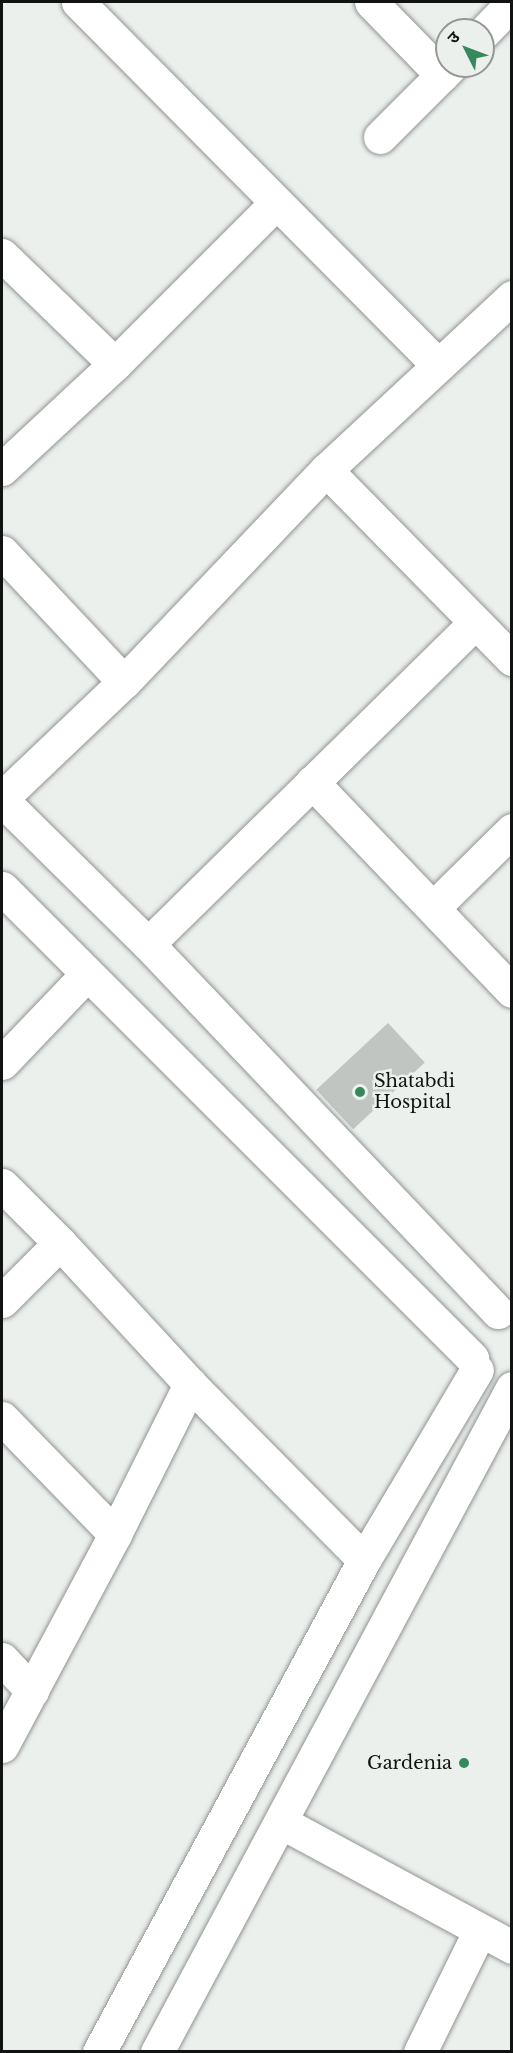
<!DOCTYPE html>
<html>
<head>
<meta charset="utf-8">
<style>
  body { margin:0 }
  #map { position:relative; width:513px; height:2053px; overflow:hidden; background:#ecf0ed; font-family:"Libre Baskerville","Noto Sans Devanagari",serif }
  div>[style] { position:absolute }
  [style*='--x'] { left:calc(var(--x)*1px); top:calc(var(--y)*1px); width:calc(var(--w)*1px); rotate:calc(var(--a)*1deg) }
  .building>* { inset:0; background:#c1c5c2; transform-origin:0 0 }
  .roads { filter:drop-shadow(0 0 2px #909491) drop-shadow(0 0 2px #909491) }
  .minor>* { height:33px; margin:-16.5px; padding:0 16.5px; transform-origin:16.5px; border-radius:16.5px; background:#fff }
  .dots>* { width:16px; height:16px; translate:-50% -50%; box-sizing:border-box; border:3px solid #ecf0ed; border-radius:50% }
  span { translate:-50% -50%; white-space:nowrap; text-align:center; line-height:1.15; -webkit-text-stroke:5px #ecf0ed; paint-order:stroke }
  .poi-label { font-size:18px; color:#111312 }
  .left { translate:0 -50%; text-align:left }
  .right { translate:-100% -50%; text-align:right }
  .frame { position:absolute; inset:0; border:3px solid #111312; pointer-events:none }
  .north { position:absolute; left:435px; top:18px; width:60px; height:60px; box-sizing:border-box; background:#ecf0ed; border:2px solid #949895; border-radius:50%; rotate:312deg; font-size:16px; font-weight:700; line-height:24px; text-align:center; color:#111312 }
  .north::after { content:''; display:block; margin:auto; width:21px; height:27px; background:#35895c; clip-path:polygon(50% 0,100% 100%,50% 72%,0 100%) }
</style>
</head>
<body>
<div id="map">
  <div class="building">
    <i style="left:388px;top:1023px;width:54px;height:98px;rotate:47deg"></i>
  </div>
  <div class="roads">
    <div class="minor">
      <i style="--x:78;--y:2;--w:511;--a:45.24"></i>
      <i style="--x:371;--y:2;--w:102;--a:45.8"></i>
      <i style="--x:483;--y:33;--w:42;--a:-46"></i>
      <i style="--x:380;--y:137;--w:100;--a:-45"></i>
      <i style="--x:2;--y:255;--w:157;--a:44"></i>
      <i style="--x:2;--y:469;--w:154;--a:-42.9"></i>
      <i style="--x:115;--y:364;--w:228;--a:-45"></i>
      <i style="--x:326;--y:470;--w:265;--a:45.5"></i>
      <i style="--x:2;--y:552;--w:178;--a:46.8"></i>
      <i style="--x:312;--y:782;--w:289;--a:46.3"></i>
      <i style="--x:2;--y:798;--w:168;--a:-43.6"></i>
      <i style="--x:124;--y:682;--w:293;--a:-46.4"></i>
      <i style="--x:326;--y:470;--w:254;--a:-42.9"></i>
      <i style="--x:2;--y:800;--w:205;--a:44.6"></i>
      <i style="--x:148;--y:944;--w:508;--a:46.44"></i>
      <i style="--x:2;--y:888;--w:665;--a:45"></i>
      <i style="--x:433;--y:908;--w:111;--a:-44.6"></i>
      <i style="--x:148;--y:944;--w:458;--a:-44.5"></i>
      <i style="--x:2;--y:1063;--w:123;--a:-46.3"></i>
      <i style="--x:2;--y:1185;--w:82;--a:45"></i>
      <i style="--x:60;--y:1243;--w:192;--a:47.3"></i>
      <i style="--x:190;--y:1384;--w:247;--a:45.3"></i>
      <i style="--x:2;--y:1301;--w:82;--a:-45"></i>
      <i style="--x:2;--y:1418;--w:162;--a:45.8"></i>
      <i style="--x:2;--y:1659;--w:44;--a:46.8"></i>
      <i style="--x:2;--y:1746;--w:240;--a:-61.9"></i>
      <i style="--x:115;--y:1534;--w:168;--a:-63.4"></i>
      <i style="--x:281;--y:1822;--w:263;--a:28.4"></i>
      <i style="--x:99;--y:2052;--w:559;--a:-61.69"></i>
      <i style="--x:364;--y:1560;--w:221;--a:-59.3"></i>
      <i style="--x:157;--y:2052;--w:753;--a:-61.87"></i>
      <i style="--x:420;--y:2052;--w:136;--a:-63.8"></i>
    </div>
  </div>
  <div class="dots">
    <i style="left:360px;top:1092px;background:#35895c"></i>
    <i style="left:464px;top:1763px;background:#35895c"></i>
  </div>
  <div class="poi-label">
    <span class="left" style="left:374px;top:1092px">Shatabdi<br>Hospital</span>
    <span class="right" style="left:452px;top:1763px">Gardenia</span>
  </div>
  <div class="frame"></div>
  <div class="north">उ</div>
</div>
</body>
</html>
